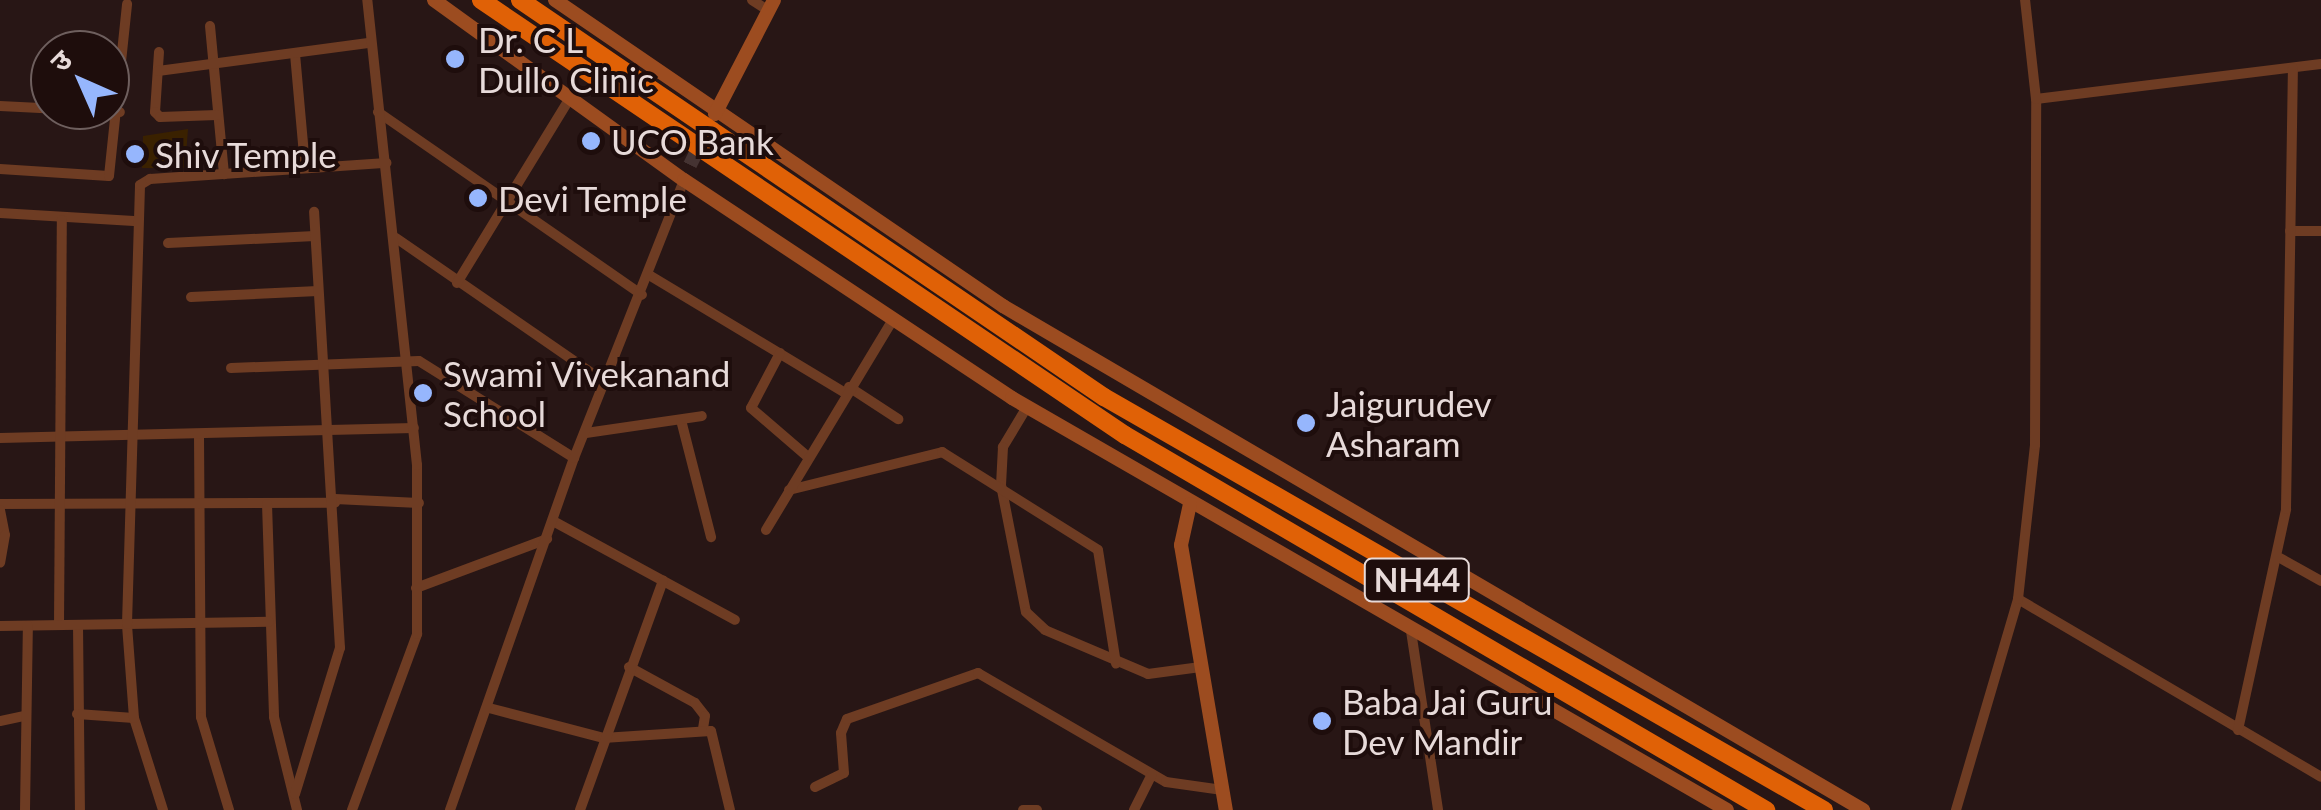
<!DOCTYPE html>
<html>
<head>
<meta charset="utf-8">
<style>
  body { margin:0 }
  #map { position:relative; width:2321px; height:810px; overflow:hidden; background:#281615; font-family:Lato,"Noto Sans Devanagari",sans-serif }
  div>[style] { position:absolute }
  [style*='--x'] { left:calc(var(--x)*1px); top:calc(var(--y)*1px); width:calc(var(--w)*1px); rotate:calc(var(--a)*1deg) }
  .green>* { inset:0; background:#3a2100 }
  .secondary-tunnel>* { height:14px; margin-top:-7px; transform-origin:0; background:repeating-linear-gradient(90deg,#453332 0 14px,transparent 0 21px) }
  .street>* { height:10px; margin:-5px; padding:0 5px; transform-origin:5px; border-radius:5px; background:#6e3c23 }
  .secondary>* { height:14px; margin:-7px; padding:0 7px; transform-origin:7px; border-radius:7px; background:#9c4c20 }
  .highway>* { height:18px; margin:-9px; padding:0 9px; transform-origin:9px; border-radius:9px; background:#e06106 }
  .dots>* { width:28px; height:28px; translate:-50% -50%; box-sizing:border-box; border:5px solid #1e0d0c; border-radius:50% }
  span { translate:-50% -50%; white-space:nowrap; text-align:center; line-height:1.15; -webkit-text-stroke:8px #1e0d0c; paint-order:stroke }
  .shield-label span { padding:2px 8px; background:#1e0d0c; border:2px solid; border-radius:8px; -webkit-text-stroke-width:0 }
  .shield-label { font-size:32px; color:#e7dad9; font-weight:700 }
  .poi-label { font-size:35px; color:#e7dad9 }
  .left { translate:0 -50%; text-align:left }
  .north { position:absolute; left:30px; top:30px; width:100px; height:100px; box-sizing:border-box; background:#1e0d0c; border:2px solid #6e5f5e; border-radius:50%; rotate:315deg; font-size:28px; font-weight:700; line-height:40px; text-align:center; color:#e7dad9 }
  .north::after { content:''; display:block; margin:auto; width:35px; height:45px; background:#96b6fd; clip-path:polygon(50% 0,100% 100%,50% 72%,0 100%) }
</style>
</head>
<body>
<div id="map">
  <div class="green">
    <i style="clip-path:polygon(188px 129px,185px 168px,142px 168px,143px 136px)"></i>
  </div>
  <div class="secondary-tunnel">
    <i style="--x:690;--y:165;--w:50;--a:-63.9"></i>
  </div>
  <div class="street">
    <i style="--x:752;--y:0;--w:20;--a:33"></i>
    <i style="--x:210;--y:26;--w:149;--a:84.6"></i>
    <i style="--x:159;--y:52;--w:60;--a:93.8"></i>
    <i style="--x:155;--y:112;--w:7;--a:45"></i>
    <i style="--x:160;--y:117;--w:57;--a:-2"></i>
    <i style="--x:295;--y:54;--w:112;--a:84.9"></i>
    <i style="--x:158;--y:71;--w:212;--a:-7.6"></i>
    <i style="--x:2036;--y:99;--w:287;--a:-7"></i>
    <i style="--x:0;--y:106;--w:120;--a:2.9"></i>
    <i style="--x:378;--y:112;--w:321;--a:34.7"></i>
    <i style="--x:0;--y:169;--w:109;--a:3.7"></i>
    <i style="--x:109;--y:176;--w:173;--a:-84"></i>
    <i style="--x:0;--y:213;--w:134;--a:3.4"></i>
    <i style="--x:2290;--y:231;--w:31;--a:0"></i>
    <i style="--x:396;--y:238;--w:255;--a:34.6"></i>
    <i style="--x:168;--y:243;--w:147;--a:-2.7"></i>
    <i style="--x:649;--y:275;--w:229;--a:31"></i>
    <i style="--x:457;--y:283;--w:219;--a:-58.6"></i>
    <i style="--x:191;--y:297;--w:127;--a:-2.7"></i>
    <i style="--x:780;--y:353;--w:62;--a:117.8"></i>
    <i style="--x:751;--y:408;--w:75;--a:40.7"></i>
    <i style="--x:231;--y:368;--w:188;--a:-2.1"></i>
    <i style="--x:419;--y:361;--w:183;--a:32"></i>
    <i style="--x:849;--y:387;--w:59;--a:33.1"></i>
    <i style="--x:1027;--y:407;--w:47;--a:121"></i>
    <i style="--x:1003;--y:447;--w:38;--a:93"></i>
    <i style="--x:1001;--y:485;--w:129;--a:78.9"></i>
    <i style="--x:1026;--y:612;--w:26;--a:43"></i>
    <i style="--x:1045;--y:630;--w:112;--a:23.1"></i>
    <i style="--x:1148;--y:674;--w:53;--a:-7.5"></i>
    <i style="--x:681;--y:420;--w:121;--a:75.6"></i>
    <i style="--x:586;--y:433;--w:117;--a:-8.3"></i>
    <i style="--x:199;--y:436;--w:281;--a:89.6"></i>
    <i style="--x:201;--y:717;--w:97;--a:73.2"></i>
    <i style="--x:0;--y:438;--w:414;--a:-1.4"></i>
    <i style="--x:789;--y:490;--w:158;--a:-13.9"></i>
    <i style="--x:942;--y:452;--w:184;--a:32.1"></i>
    <i style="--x:1098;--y:550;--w:115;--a:81"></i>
    <i style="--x:335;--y:499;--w:84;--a:2.7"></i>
    <i style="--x:0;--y:504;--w:335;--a:-0.2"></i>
    <i style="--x:267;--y:504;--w:213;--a:88.1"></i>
    <i style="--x:274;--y:717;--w:96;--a:76.1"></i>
    <i style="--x:0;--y:510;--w:25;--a:79"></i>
    <i style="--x:5;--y:535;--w:28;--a:100"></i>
    <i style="--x:553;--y:521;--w:207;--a:28.5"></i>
    <i style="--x:766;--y:530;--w:244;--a:-58.9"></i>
    <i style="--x:2280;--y:558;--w:47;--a:29.3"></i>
    <i style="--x:416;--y:588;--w:140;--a:-20.5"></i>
    <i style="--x:2018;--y:599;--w:351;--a:30.4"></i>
    <i style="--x:59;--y:625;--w:405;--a:-89.6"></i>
    <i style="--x:78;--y:625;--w:185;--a:89.4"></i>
    <i style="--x:0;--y:626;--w:269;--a:-0.9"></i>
    <i style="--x:1411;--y:631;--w:181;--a:81.4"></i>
    <i style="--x:629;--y:667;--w:75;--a:28.6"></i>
    <i style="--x:695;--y:703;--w:16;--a:52"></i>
    <i style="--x:705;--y:716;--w:13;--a:99"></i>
    <i style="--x:489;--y:708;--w:118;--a:14.7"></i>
    <i style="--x:603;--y:738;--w:108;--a:-3.7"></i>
    <i style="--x:711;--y:731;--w:81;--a:76.5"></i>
    <i style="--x:77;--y:714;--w:57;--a:4"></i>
    <i style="--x:0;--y:721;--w:25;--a:-12"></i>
    <i style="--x:2238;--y:730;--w:226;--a:-77.7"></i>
    <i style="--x:2286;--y:509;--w:441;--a:-89.1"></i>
    <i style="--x:815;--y:787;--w:32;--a:-26"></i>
    <i style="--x:844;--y:773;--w:40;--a:-94.3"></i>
    <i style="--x:841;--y:733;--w:15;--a:-67"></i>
    <i style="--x:847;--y:719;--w:139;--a:-19.3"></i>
    <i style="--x:978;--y:673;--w:217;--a:30.1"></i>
    <i style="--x:1166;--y:782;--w:57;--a:8.1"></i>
    <i style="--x:295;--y:794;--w:153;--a:-72.9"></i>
    <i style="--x:340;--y:648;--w:437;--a:-93.4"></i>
    <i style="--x:25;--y:810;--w:184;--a:-89.1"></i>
    <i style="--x:163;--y:810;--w:96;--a:-107.5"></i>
    <i style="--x:134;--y:718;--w:94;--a:-94.3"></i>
    <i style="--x:127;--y:624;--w:439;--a:-88.3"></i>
    <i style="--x:140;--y:185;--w:12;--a:-31"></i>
    <i style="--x:150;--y:179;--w:237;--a:-3.9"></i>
    <i style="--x:352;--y:810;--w:188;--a:-69.7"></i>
    <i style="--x:417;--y:634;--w:169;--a:-90"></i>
    <i style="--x:417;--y:465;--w:468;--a:-96.1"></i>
    <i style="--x:450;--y:810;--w:373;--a:-70.6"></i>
    <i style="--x:574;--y:458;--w:299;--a:-68.4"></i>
    <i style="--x:580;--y:810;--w:244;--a:-70.1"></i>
    <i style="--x:1023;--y:810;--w:14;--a:0"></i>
    <i style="--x:1134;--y:810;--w:40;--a:-63.4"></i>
    <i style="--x:1956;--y:810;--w:220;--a:-73.6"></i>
    <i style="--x:2018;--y:599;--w:155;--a:-83.7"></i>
    <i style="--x:2035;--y:445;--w:346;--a:-89.8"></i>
    <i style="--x:2036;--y:99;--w:100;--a:-96.3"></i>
  </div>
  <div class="secondary">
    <i style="--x:434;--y:0;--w:308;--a:35.8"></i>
    <i style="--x:684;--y:180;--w:394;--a:33.6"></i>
    <i style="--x:1012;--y:398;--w:825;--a:29.95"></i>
    <i style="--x:555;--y:0;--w:543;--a:34.33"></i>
    <i style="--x:1003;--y:306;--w:997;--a:30.37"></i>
    <i style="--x:715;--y:114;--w:128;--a:-62.6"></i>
    <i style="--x:1190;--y:504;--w:42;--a:102.4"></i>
    <i style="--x:1181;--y:545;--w:269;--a:80.4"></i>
  </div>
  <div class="highway">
    <i style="--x:481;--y:0;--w:777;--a:34.04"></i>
    <i style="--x:1125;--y:435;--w:743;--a:30.33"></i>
    <i style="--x:520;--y:0;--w:706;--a:34.21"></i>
    <i style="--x:1104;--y:397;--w:830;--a:29.84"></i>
  </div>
  <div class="dots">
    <i style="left:455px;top:59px;background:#96b6fd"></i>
    <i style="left:591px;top:141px;background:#96b6fd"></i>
    <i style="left:135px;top:154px;background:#96b6fd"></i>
    <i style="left:478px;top:198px;background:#96b6fd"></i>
    <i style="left:423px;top:393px;background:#96b6fd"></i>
    <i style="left:1306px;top:423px;background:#96b6fd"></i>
    <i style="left:1322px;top:721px;background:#96b6fd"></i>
  </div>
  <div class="shield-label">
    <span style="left:1417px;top:580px">NH44</span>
  </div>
  <div class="poi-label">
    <span class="left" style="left:478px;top:59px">Dr. C L<br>Dullo Clinic</span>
    <span class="left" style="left:611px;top:141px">UCO Bank</span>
    <span class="left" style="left:155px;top:154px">Shiv Temple</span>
    <span class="left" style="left:498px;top:198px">Devi Temple</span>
    <span class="left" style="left:443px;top:393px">Swami Vivekanand<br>School</span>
    <span class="left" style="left:1326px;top:423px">Jaigurudev<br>Asharam</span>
    <span class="left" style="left:1342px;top:721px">Baba Jai Guru<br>Dev Mandir</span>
  </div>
  <div class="north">उ</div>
</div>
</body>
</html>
